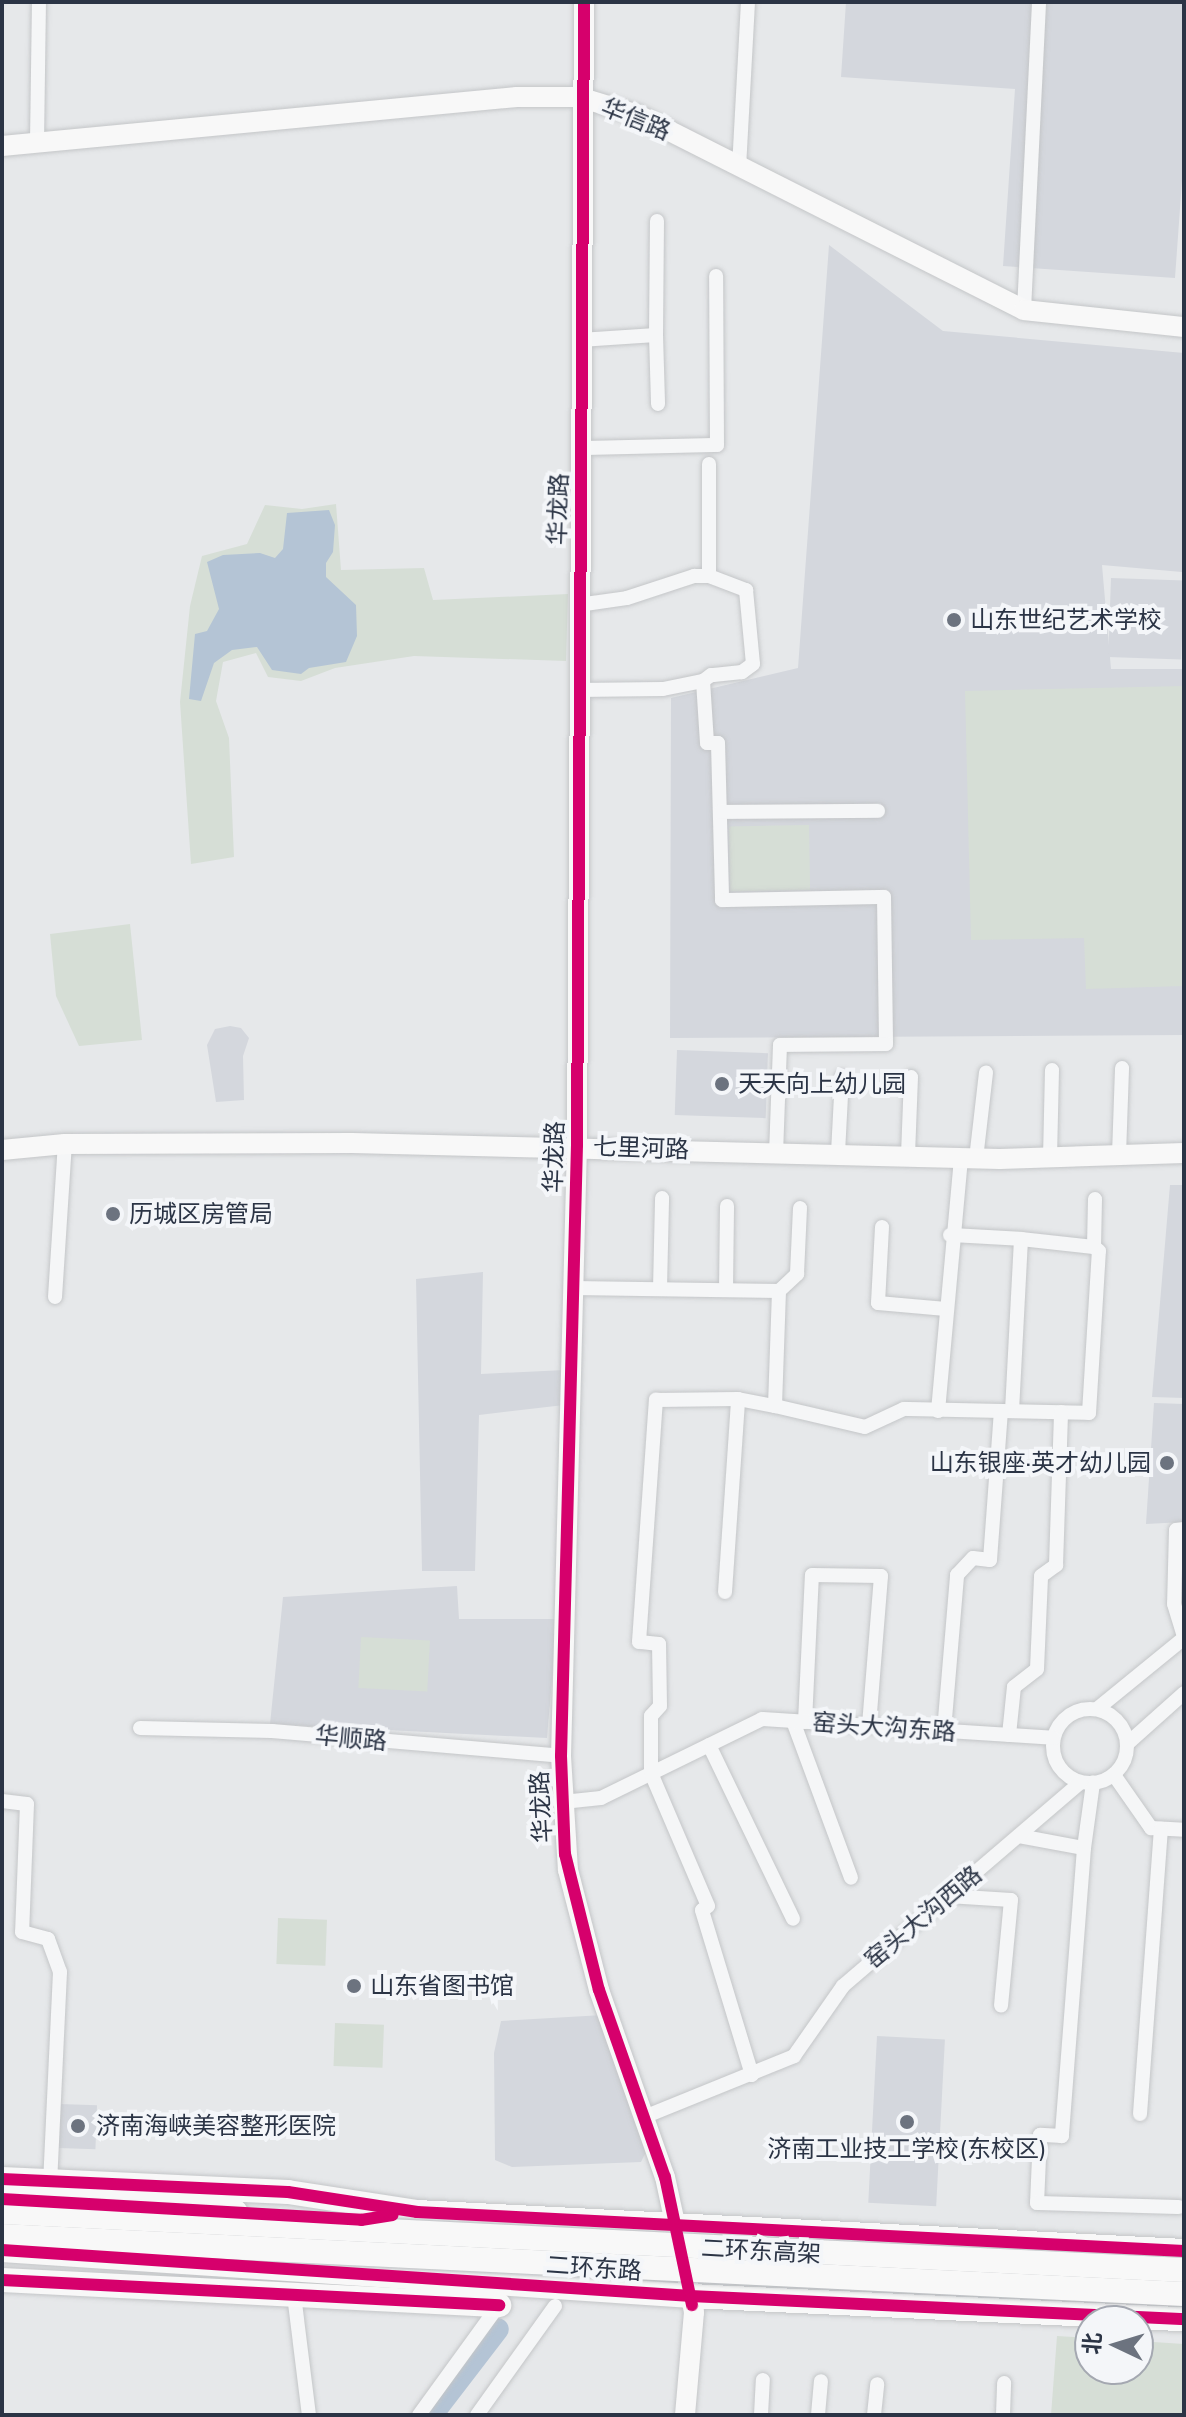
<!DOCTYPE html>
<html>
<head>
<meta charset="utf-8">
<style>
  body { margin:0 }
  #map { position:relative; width:1186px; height:2417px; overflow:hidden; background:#e6e8ea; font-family:Mulish,"Noto Sans SC",sans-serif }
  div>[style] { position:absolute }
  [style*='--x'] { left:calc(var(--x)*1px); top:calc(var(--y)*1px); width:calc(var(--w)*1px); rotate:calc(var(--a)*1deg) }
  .built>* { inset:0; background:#d4d7dd; transform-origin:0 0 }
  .green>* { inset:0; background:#d6ded6; transform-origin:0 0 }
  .water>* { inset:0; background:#b4c4d5 }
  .river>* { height:22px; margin:-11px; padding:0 11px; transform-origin:11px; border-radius:11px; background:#b4c4d5 }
  .roads { filter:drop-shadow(0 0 2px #c4c6c8) drop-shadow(0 0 2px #c4c6c8) }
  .minor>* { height:14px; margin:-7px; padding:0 7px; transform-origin:7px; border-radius:7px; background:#f5f6f7 }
  .minor>.ring { margin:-7px; padding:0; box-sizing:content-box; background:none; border:14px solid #f5f6f7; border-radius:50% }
  .secondary>* { height:20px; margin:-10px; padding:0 10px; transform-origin:10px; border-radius:10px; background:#f8f8f8 }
  .trunk>* { height:24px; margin:-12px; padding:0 12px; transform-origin:12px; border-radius:12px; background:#f8f8f8 }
  .bridges { filter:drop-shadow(0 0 2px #b8bbbf) drop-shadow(0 0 2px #b8bbbf) }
  .trunk-bridge>* { height:24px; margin:-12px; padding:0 12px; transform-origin:12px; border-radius:12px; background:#f8f8f8 }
  .cycleway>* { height:12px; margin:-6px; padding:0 6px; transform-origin:6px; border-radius:6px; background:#d6006c }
  .dots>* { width:22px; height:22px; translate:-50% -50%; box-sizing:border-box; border:4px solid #f4f6f9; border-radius:50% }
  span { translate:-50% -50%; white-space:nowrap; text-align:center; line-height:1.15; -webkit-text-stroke:8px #f4f6f9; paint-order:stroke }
  .street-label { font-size:24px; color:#2b3445 }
  .poi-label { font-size:24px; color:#2b3445 }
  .left { translate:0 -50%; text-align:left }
  .right { translate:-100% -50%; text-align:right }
  .frame { position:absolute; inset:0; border:4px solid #2b3445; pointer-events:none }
  .north { position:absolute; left:1074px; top:2305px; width:80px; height:80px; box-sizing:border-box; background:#f4f6f9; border:2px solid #a4a8b1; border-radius:50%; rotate:274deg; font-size:22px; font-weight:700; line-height:32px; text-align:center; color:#2b3445 }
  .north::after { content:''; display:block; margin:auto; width:28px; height:36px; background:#6c737f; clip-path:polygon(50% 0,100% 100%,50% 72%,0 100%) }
</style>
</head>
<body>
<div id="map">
  <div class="built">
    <i style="clip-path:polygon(846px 2px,1184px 2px,1184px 153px,1175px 278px,1003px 266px,1015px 89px,841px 77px)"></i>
    <i style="clip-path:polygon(829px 245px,943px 331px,1184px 353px,1182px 572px,1102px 565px,1111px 669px,1184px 669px,1184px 1035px,670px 1038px,671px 698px,798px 668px)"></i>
    <i style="left:1111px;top:578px;width:73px;height:79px;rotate:2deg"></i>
    <i style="clip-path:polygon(230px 1026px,241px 1028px,249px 1038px,243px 1056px,244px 1100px,216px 1102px,207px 1045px,215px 1029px)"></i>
    <i style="left:677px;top:1050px;width:91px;height:65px;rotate:2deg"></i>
    <i style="clip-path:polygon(1170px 1185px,1184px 1185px,1184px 1398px,1152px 1397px)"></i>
    <i style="clip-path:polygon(483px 1272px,481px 1374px,565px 1370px,564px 1405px,479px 1415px,475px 1571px,422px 1571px,416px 1279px)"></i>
    <i style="clip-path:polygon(1154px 1403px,1184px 1404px,1184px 1522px,1146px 1524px)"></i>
    <i style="clip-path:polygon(457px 1586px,459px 1619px,557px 1619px,547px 1738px,270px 1724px,283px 1597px)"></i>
    <i style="clip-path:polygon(603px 2015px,648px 2148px,641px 2162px,512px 2167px,495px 2160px,494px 2053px,501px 2021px)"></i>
    <i style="left:877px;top:2036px;width:68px;height:167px;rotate:3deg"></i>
    <i style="left:60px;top:2104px;width:37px;height:44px;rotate:2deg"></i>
  </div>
  <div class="green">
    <i style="clip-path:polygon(336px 504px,341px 570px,424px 568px,433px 600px,568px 594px,566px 661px,414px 656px,335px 668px,301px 681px,268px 677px,256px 653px,223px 662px,216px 701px,229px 738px,234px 857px,191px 864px,180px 702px,190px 606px,202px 556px,247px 544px,265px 505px,302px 509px)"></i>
    <i style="clip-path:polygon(1184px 686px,1184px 986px,1086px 989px,1084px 938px,971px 940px,965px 691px)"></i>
    <i style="left:809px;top:825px;width:65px;height:80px;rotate:89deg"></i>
    <i style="clip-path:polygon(130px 924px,142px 1040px,79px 1046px,56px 996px,50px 934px)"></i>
    <i style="left:361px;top:1637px;width:69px;height:51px;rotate:3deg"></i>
    <i style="left:278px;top:1918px;width:49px;height:46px;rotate:2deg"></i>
    <i style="left:335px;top:2023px;width:49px;height:43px;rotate:2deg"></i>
    <i style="clip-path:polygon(1057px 2336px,1090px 2338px,1090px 2369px,1138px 2369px,1138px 2341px,1184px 2344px,1184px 2415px,1051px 2415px)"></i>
  </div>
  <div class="water">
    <i style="clip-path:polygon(329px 510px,335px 525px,333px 552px,326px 563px,326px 577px,356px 605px,357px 636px,346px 662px,309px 668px,301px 674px,272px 670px,257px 647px,232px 650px,214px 663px,201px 701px,189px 699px,195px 634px,207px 631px,219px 609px,207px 562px,223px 555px,260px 553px,275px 558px,283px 549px,287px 513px)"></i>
  </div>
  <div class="river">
    <i style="--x:432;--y:2415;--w:108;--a:-52.5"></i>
  </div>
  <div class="roads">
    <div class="minor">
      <i style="--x:37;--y:143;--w:141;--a:-89.2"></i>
      <i style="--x:739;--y:168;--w:166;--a:-86.9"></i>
      <i style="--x:1024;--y:310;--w:308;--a:-87.2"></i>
      <i style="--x:656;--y:335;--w:69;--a:88.3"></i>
      <i style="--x:580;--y:340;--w:76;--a:-3.8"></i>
      <i style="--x:656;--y:335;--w:114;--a:-89.5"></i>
      <i style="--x:582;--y:448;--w:135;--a:-1.3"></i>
      <i style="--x:717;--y:445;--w:169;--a:-90.3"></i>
      <i style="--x:709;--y:576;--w:112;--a:-90"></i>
      <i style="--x:578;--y:605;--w:49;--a:-8.1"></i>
      <i style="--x:627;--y:598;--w:71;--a:-18.2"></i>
      <i style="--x:694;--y:576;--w:15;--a:0"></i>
      <i style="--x:709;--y:576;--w:40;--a:21"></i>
      <i style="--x:746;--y:590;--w:74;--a:84.6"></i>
      <i style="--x:753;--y:664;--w:14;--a:144"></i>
      <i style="--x:742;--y:672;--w:31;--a:174"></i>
      <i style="--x:711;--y:675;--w:10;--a:143"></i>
      <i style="--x:703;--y:681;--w:62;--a:86.3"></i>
      <i style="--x:707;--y:743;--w:11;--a:0"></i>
      <i style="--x:718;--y:743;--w:157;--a:88.5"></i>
      <i style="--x:722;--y:900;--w:162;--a:-1.1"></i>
      <i style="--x:884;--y:897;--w:147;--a:89.2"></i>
      <i style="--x:886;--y:1044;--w:106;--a:179.5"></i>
      <i style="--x:780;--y:1045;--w:107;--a:92.1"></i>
      <i style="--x:578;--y:690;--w:85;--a:-0.7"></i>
      <i style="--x:663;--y:689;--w:41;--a:-11.3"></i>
      <i style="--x:720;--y:812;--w:158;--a:-0.4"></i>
      <i style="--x:838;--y:1153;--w:76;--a:-87"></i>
      <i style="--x:908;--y:1155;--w:78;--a:-87.8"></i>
      <i style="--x:1119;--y:1155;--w:87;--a:-88"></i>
      <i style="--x:1050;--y:1158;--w:88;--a:-88.7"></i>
      <i style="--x:976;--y:1159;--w:87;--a:-83.4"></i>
      <i style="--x:882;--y:1227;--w:76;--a:93"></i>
      <i style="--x:878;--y:1303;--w:68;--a:5"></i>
      <i style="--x:950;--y:1235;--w:71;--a:3.2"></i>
      <i style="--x:1021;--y:1239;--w:172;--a:93"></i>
      <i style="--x:1021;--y:1239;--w:73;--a:6.3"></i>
      <i style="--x:1094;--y:1247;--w:48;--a:-88.8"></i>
      <i style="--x:573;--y:1288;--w:206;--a:0.8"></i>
      <i style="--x:779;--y:1291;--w:115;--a:92"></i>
      <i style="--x:775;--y:1406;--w:92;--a:13.1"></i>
      <i style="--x:865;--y:1427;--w:43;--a:-24.8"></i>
      <i style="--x:904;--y:1409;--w:185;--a:1.2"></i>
      <i style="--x:1089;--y:1413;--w:162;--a:-86.5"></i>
      <i style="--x:1099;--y:1251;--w:6;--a:-141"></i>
      <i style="--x:660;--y:1289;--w:91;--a:-88.7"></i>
      <i style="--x:726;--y:1290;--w:84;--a:-89.3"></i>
      <i style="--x:779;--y:1291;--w:25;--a:-43"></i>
      <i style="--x:797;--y:1274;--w:66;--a:-87.4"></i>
      <i style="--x:55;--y:1297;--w:153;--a:-86.3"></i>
      <i style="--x:938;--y:1411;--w:255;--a:-84.8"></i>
      <i style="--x:1184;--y:1529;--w:8;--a:173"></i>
      <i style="--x:1176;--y:1530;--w:74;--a:91.5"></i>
      <i style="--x:1174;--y:1604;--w:34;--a:73"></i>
      <i style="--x:725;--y:1592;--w:193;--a:-86.1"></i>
      <i class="ring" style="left:1053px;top:1709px;width:60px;height:60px"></i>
      <i style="--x:1097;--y:1709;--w:112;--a:-39.2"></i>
      <i style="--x:793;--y:1721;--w:167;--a:69.7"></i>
      <i style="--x:805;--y:1722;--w:147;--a:-87.3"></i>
      <i style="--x:812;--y:1575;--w:69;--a:0.8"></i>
      <i style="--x:881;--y:1576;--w:150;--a:94.6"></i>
      <i style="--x:140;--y:1728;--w:132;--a:1.3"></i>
      <i style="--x:272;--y:1731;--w:290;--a:4.9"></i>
      <i style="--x:944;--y:1731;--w:157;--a:-85.2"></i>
      <i style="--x:957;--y:1575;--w:23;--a:-47"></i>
      <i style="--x:973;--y:1558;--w:17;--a:7"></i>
      <i style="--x:990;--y:1560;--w:149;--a:-85.8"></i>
      <i style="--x:1009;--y:1735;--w:48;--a:-84.1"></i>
      <i style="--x:1014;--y:1687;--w:29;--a:-38"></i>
      <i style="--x:1037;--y:1669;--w:93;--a:-87.5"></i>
      <i style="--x:1041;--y:1576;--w:19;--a:-36"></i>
      <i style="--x:1056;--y:1565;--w:153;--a:-88.1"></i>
      <i style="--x:1127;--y:1744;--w:76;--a:-41.8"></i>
      <i style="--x:709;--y:1745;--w:193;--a:64.2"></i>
      <i style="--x:1114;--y:1775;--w:65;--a:55.1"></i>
      <i style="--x:1151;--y:1828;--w:33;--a:3"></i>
      <i style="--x:2;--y:1801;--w:25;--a:7"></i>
      <i style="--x:27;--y:1804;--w:128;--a:92.2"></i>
      <i style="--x:22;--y:1932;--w:27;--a:15"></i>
      <i style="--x:48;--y:1939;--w:35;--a:70"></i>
      <i style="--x:60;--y:1972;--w:210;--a:92.7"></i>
      <i style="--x:563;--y:1802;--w:38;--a:-6"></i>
      <i style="--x:601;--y:1798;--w:179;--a:-26.1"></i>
      <i style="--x:762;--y:1719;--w:292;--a:3.7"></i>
      <i style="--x:1019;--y:1836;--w:66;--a:10.5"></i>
      <i style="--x:1084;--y:1848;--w:289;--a:94.4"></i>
      <i style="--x:1062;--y:2136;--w:22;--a:-177"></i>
      <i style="--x:1040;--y:2135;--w:68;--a:92.5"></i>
      <i style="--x:1037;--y:2203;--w:142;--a:1.6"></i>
      <i style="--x:1084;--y:1848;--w:66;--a:-82.1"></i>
      <i style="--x:948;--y:1896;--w:63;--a:3.6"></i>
      <i style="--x:1011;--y:1900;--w:106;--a:95.4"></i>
      <i style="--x:752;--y:2075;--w:172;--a:-106.9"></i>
      <i style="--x:702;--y:1910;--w:7;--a:-34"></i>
      <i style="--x:708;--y:1906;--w:145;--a:-113.2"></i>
      <i style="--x:651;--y:1773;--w:57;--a:-90"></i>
      <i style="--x:651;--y:1716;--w:13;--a:-48"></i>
      <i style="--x:660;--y:1706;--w:62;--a:-90.9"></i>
      <i style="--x:659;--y:1644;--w:20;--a:-174"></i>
      <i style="--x:639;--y:1642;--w:243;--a:-86"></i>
      <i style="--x:656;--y:1400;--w:82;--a:-0.7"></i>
      <i style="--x:738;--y:1399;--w:38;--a:11"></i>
      <i style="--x:1140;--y:2114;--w:286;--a:-85.8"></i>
      <i style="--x:644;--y:2117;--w:162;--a:-22.1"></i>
      <i style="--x:794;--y:2056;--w:85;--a:-55"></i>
      <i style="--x:843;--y:1986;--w:313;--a:-40.6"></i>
      <i style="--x:294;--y:2295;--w:121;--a:82.9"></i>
      <i style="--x:419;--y:2415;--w:136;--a:-54"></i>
      <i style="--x:477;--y:2415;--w:134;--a:-54.4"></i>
      <i style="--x:761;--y:2415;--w:35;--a:-87"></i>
      <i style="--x:818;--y:2415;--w:34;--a:-85"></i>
      <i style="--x:874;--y:2415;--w:31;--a:-84"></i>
      <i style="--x:1003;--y:2415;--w:32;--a:-88"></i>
    </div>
    <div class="secondary">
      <i style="--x:584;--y:2;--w:1143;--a:90.35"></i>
      <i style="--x:577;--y:1145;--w:611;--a:91.5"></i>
      <i style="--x:561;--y:1756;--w:114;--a:86.5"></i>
      <i style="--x:568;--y:1870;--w:124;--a:75.5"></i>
      <i style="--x:599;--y:1990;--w:198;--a:70.6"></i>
      <i style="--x:665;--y:2177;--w:61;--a:77.8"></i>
      <i style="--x:2;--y:146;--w:517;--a:-5.44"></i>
      <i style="--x:517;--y:97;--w:62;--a:0"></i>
      <i style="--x:579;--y:97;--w:62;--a:17"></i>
      <i style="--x:638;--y:115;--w:432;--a:26.8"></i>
      <i style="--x:1024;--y:310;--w:161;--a:6.1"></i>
      <i style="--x:2;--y:1150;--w:63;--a:-5.4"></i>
      <i style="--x:65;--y:1144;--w:287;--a:-0.2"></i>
      <i style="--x:352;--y:1143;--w:648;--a:1.41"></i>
      <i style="--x:1000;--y:1159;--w:184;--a:-1.9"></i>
      <i style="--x:685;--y:2415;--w:103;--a:-85"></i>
      <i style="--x:694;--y:2312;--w:29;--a:-102"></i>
    </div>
    <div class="trunk">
      <i style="--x:2;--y:2179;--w:286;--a:2.6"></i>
      <i style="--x:288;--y:2192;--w:131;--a:8.8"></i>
      <i style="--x:417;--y:2212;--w:768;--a:2.91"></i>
      <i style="--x:2;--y:2199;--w:234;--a:3.2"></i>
      <i style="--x:2;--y:2250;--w:691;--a:3.82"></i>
      <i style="--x:691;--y:2296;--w:494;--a:2.7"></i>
      <i style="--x:2;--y:2280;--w:498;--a:2.9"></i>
    </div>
  </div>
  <div class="bridges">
    <div class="trunk-bridge">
      <i style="--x:2;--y:2212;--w:1183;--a:2.81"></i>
      <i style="--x:2;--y:2236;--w:1183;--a:2.81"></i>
    </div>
  </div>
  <div class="cycleway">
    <i style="--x:584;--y:2;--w:1143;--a:90.35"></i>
    <i style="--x:577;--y:1145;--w:611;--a:91.5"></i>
    <i style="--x:561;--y:1756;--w:98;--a:87.7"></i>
    <i style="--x:565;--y:1854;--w:140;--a:76"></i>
    <i style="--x:599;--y:1990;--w:198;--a:70.6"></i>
    <i style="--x:665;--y:2177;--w:131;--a:78.1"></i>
    <i style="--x:2;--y:2179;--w:286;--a:2.6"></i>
    <i style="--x:288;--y:2192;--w:131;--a:8.8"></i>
    <i style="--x:417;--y:2212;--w:768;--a:2.91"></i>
    <i style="--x:2;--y:2199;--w:360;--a:3.3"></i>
    <i style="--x:361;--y:2220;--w:32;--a:-9"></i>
    <i style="--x:2;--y:2250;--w:691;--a:3.82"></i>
    <i style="--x:691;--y:2296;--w:494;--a:2.7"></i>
    <i style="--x:2;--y:2280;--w:498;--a:2.9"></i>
  </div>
  <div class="dots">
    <i style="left:954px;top:620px;background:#6c737f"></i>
    <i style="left:722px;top:1084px;background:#6c737f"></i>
    <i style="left:113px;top:1214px;background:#6c737f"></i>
    <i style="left:1167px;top:1463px;background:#6c737f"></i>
    <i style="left:354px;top:1986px;background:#6c737f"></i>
    <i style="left:907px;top:2122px;background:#6c737f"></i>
    <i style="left:78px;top:2126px;background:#6c737f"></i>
  </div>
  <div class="street-label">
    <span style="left:636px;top:119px;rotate:22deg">华信路</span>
    <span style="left:558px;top:509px;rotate:-88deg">华龙路</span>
    <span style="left:641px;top:1148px;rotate:2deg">七里河路</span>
    <span style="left:554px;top:1157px;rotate:-88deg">华龙路</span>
    <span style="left:884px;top:1727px;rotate:4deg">窑头大沟东路</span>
    <span style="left:351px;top:1738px;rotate:5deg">华顺路</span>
    <span style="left:541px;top:1807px;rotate:-93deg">华龙路</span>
    <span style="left:923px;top:1917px;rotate:-40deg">窑头大沟西路</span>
    <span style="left:761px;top:2251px;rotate:3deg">二环东高架</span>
    <span style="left:594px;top:2268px;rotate:4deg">二环东路</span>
  </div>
  <div class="poi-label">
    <span class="left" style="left:970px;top:620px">山东世纪艺术学校</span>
    <span class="left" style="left:738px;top:1084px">天天向上幼儿园</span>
    <span class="left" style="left:129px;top:1214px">历城区房管局</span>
    <span class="right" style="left:1151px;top:1463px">山东银座·英才幼儿园</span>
    <span class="left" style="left:370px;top:1986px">山东省图书馆</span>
    <span class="left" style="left:96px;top:2126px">济南海峡美容整形医院</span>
    <span style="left:907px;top:2149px">济南工业技工学校(东校区)</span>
  </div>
  <div class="frame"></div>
  <div class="north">北</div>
</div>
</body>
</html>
